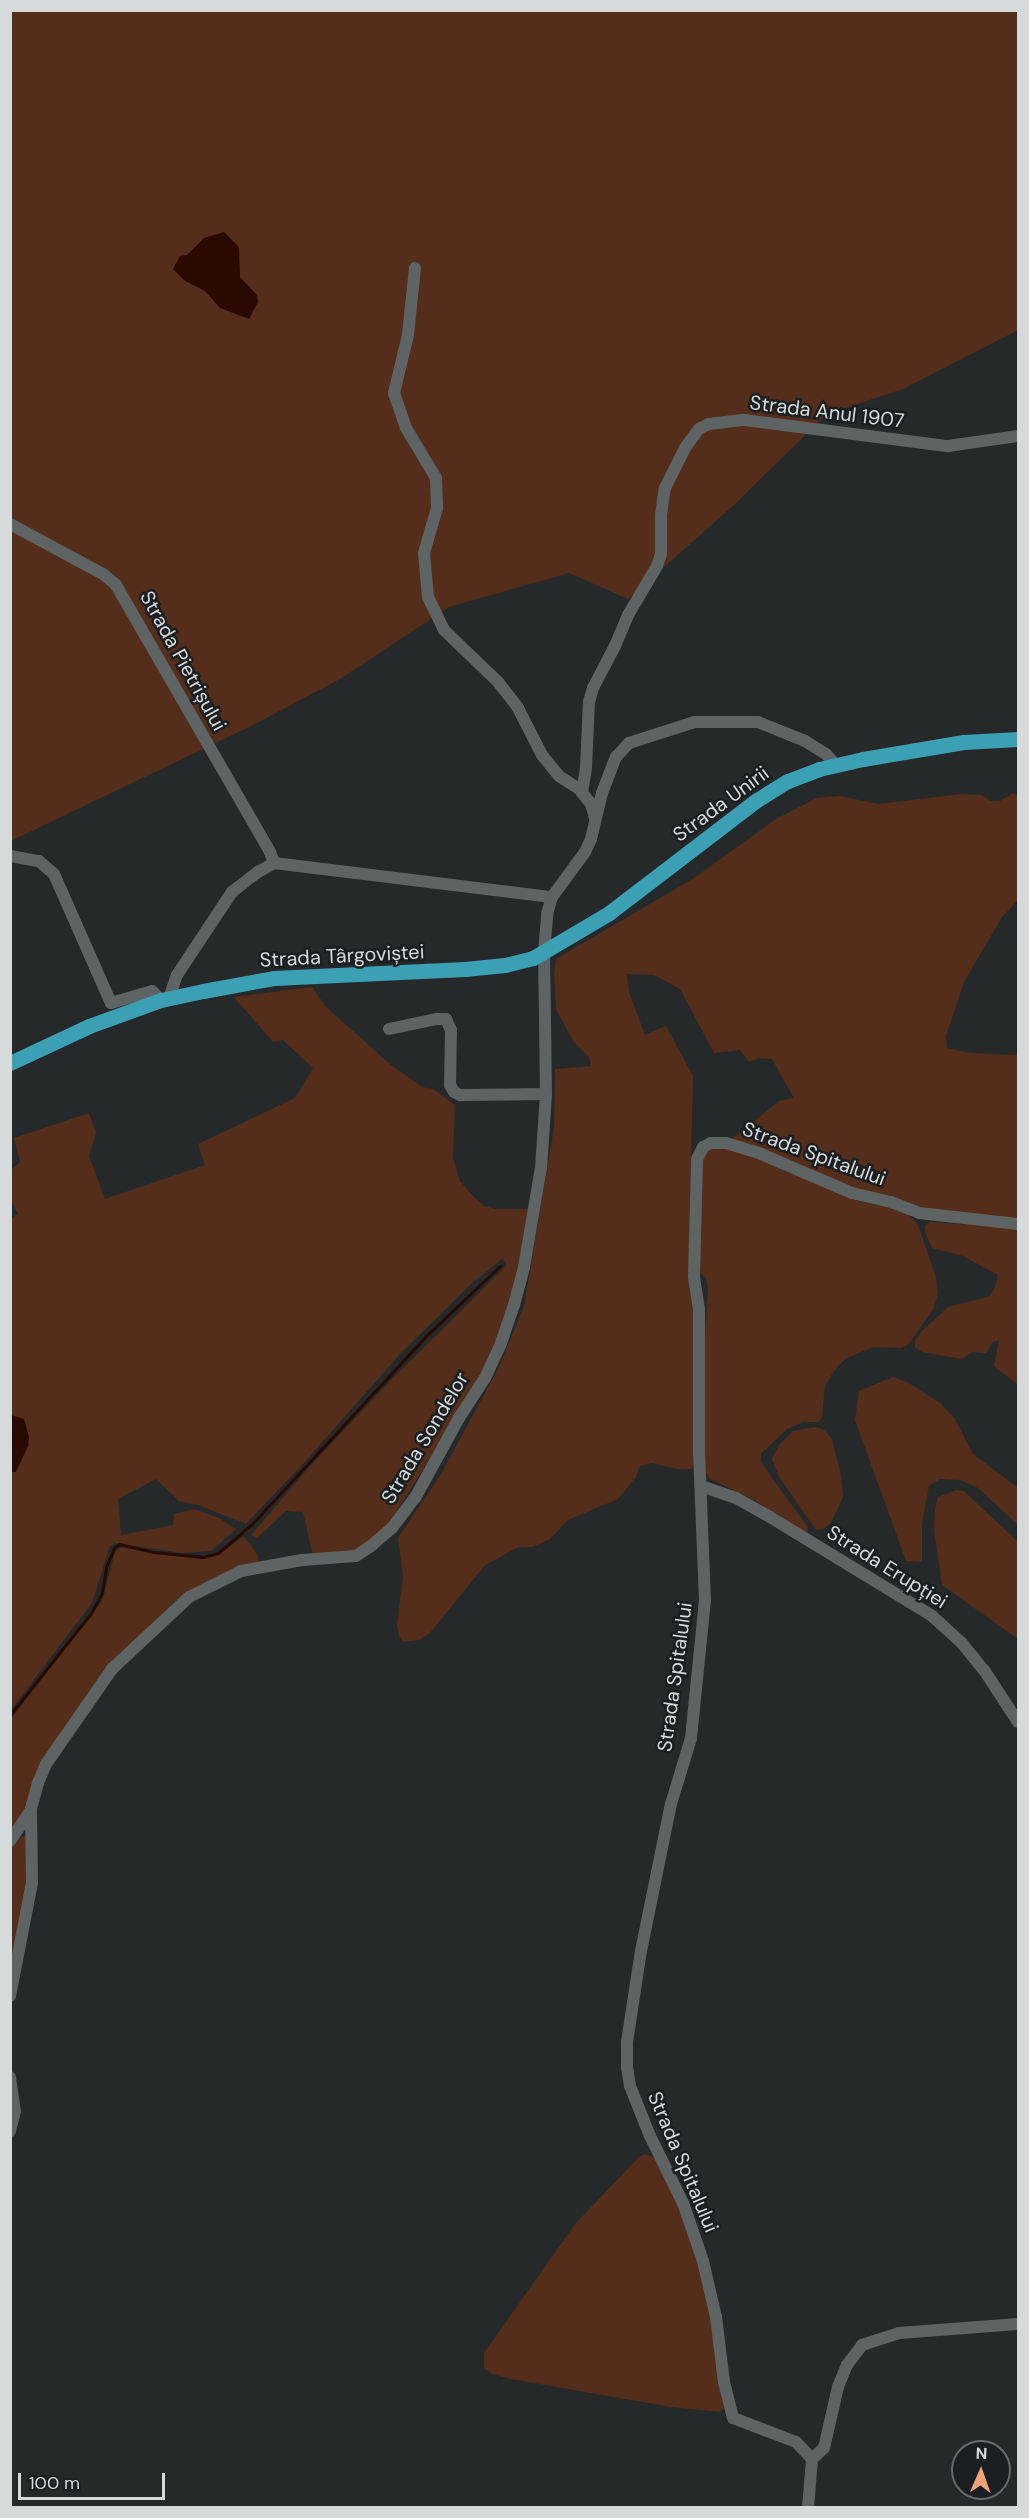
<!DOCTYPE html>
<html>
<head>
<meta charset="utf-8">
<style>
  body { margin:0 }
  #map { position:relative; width:1029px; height:2518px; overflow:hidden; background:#25292a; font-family:"DM Sans",sans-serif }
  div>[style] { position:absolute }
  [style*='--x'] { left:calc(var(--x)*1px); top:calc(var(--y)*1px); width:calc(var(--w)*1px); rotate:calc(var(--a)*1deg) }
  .green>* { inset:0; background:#542e1a }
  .water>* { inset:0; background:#290900 }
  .stream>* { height:3px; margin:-1.5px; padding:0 1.5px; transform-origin:1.5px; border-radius:1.5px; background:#290900 }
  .minor>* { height:12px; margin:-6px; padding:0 6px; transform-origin:6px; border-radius:6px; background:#5e6364 }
  .major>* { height:15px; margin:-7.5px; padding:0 7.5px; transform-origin:7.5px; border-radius:7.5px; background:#3ca0b5 }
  span { translate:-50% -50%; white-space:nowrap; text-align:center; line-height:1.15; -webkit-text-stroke:5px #1b1f21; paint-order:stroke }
  .street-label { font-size:20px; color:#d7dadb }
  .frame { position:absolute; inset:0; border:12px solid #d7dadb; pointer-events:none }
  .north { position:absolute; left:951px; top:2440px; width:60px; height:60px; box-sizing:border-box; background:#1b1f21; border:2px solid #666a6b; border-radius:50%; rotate:2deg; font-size:16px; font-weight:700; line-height:24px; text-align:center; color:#d7dadb }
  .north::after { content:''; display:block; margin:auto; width:21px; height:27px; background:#f1a27b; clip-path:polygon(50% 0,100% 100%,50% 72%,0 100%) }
  .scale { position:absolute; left:18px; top:2473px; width:147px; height:27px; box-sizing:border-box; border:3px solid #d7dadb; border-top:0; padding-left:8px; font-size:18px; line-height:21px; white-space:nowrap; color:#d7dadb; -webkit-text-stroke:4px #1b1f21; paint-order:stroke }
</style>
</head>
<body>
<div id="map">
  <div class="green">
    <i style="clip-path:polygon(10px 11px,1018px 11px,1018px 330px,903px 389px,827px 414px,734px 505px,628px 599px,569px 573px,449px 607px,340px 679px,251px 726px,11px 841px)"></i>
    <i style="clip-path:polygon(1013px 793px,1018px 796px,1018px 900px,1002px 917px,964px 982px,946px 1036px,947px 1048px,970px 1053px,1018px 1055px,1018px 1220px,918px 1209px,908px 1202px,863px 1194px,732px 1139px,779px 1101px,794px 1098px,772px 1059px,759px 1058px,749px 1062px,740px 1050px,714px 1053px,680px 989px,654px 975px,627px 974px,629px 992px,645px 1035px,666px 1026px,693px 1076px,689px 1240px,695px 1309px,694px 1464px,691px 1469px,677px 1469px,652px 1463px,640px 1466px,636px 1477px,618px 1499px,568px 1520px,550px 1539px,533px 1547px,519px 1547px,485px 1565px,430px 1633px,419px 1640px,403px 1642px,399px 1636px,397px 1625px,403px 1577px,398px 1538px,441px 1474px,498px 1369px,524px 1306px,554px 1128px,555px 1069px,591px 1066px,589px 1057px,573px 1041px,556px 1009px,554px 974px,556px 959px,694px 878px,776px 819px,817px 798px,840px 796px,878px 804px,961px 794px,982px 795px,990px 801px,1000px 801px)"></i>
    <i style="clip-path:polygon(312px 987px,326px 1007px,390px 1064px,422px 1087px,433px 1089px,455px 1105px,453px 1158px,460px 1181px,472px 1195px,484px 1206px,496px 1209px,528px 1209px,515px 1288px,488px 1364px,393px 1518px,382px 1532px,355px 1551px,313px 1556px,303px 1512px,286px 1511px,257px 1538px,251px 1535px,312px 1464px,393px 1378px,506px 1266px,503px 1258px,472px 1283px,399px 1355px,304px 1463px,246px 1524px,198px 1505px,179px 1501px,156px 1479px,118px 1499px,121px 1535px,173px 1525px,174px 1514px,194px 1509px,219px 1518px,236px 1529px,211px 1551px,182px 1553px,115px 1543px,110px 1546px,92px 1603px,11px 1710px,10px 1219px,18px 1214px,11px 1200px,10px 1171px,20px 1162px,14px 1138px,89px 1113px,96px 1133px,89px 1156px,105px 1199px,205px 1165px,198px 1144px,295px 1098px,313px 1068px,283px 1040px,273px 1042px,234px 997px)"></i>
    <i style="clip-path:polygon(721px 1146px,768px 1162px,788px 1173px,809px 1178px,854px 1200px,905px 1211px,918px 1225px,936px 1277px,938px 1293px,934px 1308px,908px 1345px,901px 1348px,873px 1347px,845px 1359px,834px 1371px,825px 1386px,822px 1417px,818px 1422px,803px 1422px,787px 1429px,761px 1454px,761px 1461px,772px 1478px,808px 1527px,807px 1535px,754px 1500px,710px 1479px,705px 1471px,703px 1368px,708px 1287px,705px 1277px,699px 1271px,699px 1165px,706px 1151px)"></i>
    <i style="clip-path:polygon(930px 1222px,1018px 1228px,1018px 1385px,994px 1366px,999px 1340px,993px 1342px,986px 1353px,972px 1352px,962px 1359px,922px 1352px,915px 1347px,915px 1341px,922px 1331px,948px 1307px,990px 1296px,995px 1287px,998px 1275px,963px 1256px,932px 1248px,925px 1232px,925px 1226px)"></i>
    <i style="clip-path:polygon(893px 1377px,909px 1383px,940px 1403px,955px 1419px,973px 1454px,1018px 1488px,1018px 1525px,978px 1488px,960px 1480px,940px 1479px,929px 1486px,926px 1502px,922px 1524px,922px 1562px,906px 1561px,855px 1420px,859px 1391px)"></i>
    <i style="clip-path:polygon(815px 1427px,823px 1429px,832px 1439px,841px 1475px,843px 1497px,831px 1523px,823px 1529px,816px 1530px,779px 1477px,772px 1459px,779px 1445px,793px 1431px)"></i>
    <i style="clip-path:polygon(956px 1490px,964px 1491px,1018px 1542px,1018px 1639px,942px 1585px,934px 1529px,935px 1509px,938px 1497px)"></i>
    <i style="clip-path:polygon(244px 1536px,257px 1554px,259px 1562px,189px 1591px,173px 1603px,113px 1665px,54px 1744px,31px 1800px,11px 1834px,11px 1719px,102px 1601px,115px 1552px,122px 1547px,154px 1554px,203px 1559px,225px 1550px)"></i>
    <i style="clip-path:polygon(26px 1835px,30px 1881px,11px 1981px,11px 1851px,18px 1839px)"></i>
    <i style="clip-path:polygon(645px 2154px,656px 2158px,662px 2166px,683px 2219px,710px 2300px,726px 2406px,720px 2412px,671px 2407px,511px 2379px,492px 2374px,484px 2368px,484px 2353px,575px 2224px,639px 2157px)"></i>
  </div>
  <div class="water">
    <i style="clip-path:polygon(224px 232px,239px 247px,240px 277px,257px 295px,258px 302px,249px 319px,220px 308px,205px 291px,185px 281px,173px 269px,180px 256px,187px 255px,204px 238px)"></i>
    <i style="clip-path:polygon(11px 1415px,24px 1419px,29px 1437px,28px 1446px,16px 1472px,11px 1472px)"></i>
  </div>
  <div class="stream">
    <i style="--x:10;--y:1715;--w:130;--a:-51.5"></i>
    <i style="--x:91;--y:1613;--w:23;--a:-61"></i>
    <i style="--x:102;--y:1593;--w:26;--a:-81"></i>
    <i style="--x:106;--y:1567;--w:21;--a:-67"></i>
    <i style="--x:114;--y:1548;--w:6;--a:-39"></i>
    <i style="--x:119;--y:1544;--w:36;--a:13"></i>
    <i style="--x:154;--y:1552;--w:49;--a:5.8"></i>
    <i style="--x:203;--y:1557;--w:16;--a:-15"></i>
    <i style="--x:218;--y:1553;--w:45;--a:-40.5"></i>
    <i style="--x:252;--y:1524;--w:253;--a:-47.2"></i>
    <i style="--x:424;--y:1338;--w:105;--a:-43.5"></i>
  </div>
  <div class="minor">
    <i style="--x:415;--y:268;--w:67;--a:96"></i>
    <i style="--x:408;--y:335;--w:60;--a:103.6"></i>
    <i style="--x:394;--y:393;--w:37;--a:71"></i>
    <i style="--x:406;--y:428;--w:58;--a:59"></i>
    <i style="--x:436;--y:478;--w:30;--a:88"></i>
    <i style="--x:437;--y:508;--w:47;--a:106.1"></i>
    <i style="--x:424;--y:553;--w:44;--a:84.8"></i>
    <i style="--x:428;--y:597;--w:37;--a:64"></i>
    <i style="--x:444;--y:630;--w:75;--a:43.9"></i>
    <i style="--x:498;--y:682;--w:33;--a:52"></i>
    <i style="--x:518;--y:708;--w:53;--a:62.9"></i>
    <i style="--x:542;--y:755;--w:27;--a:51"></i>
    <i style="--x:559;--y:776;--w:24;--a:33"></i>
    <i style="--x:579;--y:789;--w:19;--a:51"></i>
    <i style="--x:591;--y:804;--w:15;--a:74"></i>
    <i style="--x:10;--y:524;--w:106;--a:28.3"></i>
    <i style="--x:103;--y:574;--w:17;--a:40"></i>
    <i style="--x:116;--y:585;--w:308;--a:60"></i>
    <i style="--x:270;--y:852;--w:12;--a:70"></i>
    <i style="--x:582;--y:793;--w:26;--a:-81"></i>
    <i style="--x:586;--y:767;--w:65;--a:-87.4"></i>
    <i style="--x:589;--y:702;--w:15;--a:-74"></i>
    <i style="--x:593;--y:688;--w:47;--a:-62.4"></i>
    <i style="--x:615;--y:646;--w:34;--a:-67"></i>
    <i style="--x:628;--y:615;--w:57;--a:-59.4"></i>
    <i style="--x:657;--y:566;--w:13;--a:-72"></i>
    <i style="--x:661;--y:554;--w:39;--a:-90"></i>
    <i style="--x:661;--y:515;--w:27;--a:-82"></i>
    <i style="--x:665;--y:488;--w:45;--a:-63.4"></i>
    <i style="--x:685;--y:448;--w:24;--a:-54"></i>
    <i style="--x:699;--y:429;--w:11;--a:-27"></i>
    <i style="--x:709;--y:424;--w:35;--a:-7"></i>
    <i style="--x:744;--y:420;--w:206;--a:7.3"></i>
    <i style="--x:948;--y:446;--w:71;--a:-8.1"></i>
    <i style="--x:10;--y:856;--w:29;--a:10"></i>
    <i style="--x:39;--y:861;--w:20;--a:41"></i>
    <i style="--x:54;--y:874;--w:141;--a:66.2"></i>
    <i style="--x:111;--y:1003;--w:43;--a:-16.3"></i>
    <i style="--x:152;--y:991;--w:13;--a:45"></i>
    <i style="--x:169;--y:999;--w:25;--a:-72"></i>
    <i style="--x:177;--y:975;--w:100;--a:-56.5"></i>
    <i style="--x:232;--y:892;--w:33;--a:-38"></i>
    <i style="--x:258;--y:872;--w:18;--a:-29"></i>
    <i style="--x:274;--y:863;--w:280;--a:7"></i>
    <i style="--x:389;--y:1029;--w:49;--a:-11.8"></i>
    <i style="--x:437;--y:1019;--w:9;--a:0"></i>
    <i style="--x:446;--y:1019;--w:12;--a:66"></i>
    <i style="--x:451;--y:1030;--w:55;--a:91"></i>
    <i style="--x:450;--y:1085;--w:8;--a:60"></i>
    <i style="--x:454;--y:1092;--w:7;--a:27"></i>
    <i style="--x:460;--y:1095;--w:86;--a:-0.7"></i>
    <i style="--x:701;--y:1486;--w:37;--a:19"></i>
    <i style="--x:736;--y:1498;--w:39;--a:29"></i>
    <i style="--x:770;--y:1517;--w:190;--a:31.4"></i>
    <i style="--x:932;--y:1616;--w:39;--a:42"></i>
    <i style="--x:961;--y:1642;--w:36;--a:51"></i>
    <i style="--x:984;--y:1670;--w:62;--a:56.8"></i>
    <i style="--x:10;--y:1841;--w:37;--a:-56"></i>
    <i style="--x:10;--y:1996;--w:115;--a:-79"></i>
    <i style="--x:32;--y:1883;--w:74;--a:-90.8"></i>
    <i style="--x:31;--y:1809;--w:27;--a:-75"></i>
    <i style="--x:38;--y:1783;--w:21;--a:-67"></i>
    <i style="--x:46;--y:1764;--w:116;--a:-55.2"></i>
    <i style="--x:112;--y:1669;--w:105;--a:-43.1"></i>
    <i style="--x:189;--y:1597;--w:58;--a:-26.6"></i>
    <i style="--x:241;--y:1571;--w:62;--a:-10.2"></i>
    <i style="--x:302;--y:1560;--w:54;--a:-4.2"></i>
    <i style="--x:356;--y:1556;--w:18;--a:-34"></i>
    <i style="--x:371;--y:1546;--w:28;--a:-41"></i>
    <i style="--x:392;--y:1528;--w:38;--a:-53"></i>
    <i style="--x:415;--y:1498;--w:91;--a:-61.2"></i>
    <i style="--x:459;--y:1418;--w:48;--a:-57"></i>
    <i style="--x:485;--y:1378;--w:38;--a:-65"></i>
    <i style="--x:501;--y:1343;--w:40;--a:-71.1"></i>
    <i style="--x:514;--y:1305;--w:39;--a:-75"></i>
    <i style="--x:524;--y:1267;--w:100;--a:-80.3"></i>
    <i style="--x:541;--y:1168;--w:74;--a:-86.1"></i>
    <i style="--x:546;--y:1094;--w:142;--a:-90.8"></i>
    <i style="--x:544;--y:952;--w:38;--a:-85"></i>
    <i style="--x:547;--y:914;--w:18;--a:-74"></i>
    <i style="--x:552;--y:897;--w:56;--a:-53.7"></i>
    <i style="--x:585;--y:852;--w:14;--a:-65"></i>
    <i style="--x:591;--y:839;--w:47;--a:-76.6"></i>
    <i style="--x:602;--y:793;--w:39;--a:-69"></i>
    <i style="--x:616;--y:757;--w:19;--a:-47"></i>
    <i style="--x:629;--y:743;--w:69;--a:-17.7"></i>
    <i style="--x:695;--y:722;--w:63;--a:0"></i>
    <i style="--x:758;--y:722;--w:51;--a:22"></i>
    <i style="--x:805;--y:741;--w:25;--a:32"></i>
    <i style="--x:826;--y:754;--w:15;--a:48"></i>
    <i style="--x:10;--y:2077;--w:34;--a:82"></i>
    <i style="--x:15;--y:2111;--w:21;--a:104"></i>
    <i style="--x:812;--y:2459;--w:16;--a:-43"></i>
    <i style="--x:824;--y:2448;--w:63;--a:-77.1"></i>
    <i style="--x:838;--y:2387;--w:24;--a:-68"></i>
    <i style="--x:847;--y:2365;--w:25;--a:-53"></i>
    <i style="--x:862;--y:2345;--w:39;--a:-18"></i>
    <i style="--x:899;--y:2333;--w:119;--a:-4.3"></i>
    <i style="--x:808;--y:2508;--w:49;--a:-85.3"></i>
    <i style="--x:812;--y:2459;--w:23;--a:-133"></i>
    <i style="--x:796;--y:2442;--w:67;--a:-159.1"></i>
    <i style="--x:733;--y:2418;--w:37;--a:-104"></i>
    <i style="--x:724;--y:2382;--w:65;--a:-97"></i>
    <i style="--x:716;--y:2317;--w:57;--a:-103.1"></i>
    <i style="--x:703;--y:2261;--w:61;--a:-109"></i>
    <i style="--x:683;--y:2203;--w:75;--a:-116.2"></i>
    <i style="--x:650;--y:2136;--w:54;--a:-111.8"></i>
    <i style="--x:630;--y:2086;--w:18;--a:-99"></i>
    <i style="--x:627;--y:2068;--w:26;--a:-90"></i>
    <i style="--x:627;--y:2042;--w:92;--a:-81.3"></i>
    <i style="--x:641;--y:1951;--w:150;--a:-78.5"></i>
    <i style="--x:671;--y:1804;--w:69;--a:-73.1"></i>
    <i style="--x:691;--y:1738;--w:138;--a:-84.2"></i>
    <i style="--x:705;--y:1601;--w:147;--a:-92.3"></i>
    <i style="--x:699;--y:1454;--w:145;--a:-90"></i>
    <i style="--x:699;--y:1309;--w:33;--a:-99"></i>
    <i style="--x:694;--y:1276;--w:117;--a:-88.5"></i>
    <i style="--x:697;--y:1159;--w:13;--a:-63"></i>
    <i style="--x:703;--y:1147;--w:9;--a:-27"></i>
    <i style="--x:711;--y:1143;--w:15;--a:0"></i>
    <i style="--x:726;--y:1143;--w:37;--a:17"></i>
    <i style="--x:761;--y:1154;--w:99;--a:23.2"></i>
    <i style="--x:852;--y:1193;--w:40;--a:13"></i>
    <i style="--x:891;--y:1202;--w:30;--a:21"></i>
    <i style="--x:919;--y:1213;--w:100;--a:6.3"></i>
  </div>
  <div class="major">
    <i style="--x:10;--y:1063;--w:87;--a:-25.1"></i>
    <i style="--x:89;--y:1026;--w:77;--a:-19.9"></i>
    <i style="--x:161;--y:1000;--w:43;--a:-12.1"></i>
    <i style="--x:203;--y:991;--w:72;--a:-10.4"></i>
    <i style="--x:274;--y:978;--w:191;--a:-2.7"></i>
    <i style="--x:465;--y:969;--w:40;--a:-5.7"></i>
    <i style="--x:505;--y:965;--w:29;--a:-14"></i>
    <i style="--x:533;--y:958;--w:88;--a:-30.6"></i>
    <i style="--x:609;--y:913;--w:186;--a:-37.4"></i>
    <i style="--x:757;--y:800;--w:36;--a:-32"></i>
    <i style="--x:788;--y:781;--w:33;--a:-21"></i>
    <i style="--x:819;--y:769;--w:45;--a:-12.8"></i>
    <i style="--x:863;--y:759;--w:102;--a:-9.6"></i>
    <i style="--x:964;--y:742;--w:54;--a:-3.2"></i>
  </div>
  <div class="street-label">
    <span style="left:827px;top:412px;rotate:7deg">Strada Anul 1907</span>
    <span style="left:183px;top:661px;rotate:61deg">Strada Pietrișului</span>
    <span style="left:721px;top:804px;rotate:-36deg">Strada Unirii</span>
    <span style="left:342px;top:956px;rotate:-3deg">Strada Târgoviștei</span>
    <span style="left:814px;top:1154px;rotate:20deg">Strada Spitalului</span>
    <span style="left:425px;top:1438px;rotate:-59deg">Strada Sondelor</span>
    <span style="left:887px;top:1567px;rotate:32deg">Strada Erupției</span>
    <span style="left:675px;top:1677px;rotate:-82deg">Strada Spitalului</span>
    <span style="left:683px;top:2162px;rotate:67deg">Strada Spitalului</span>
  </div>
  <div class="frame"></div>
  <div class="north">N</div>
  <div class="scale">100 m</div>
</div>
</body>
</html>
